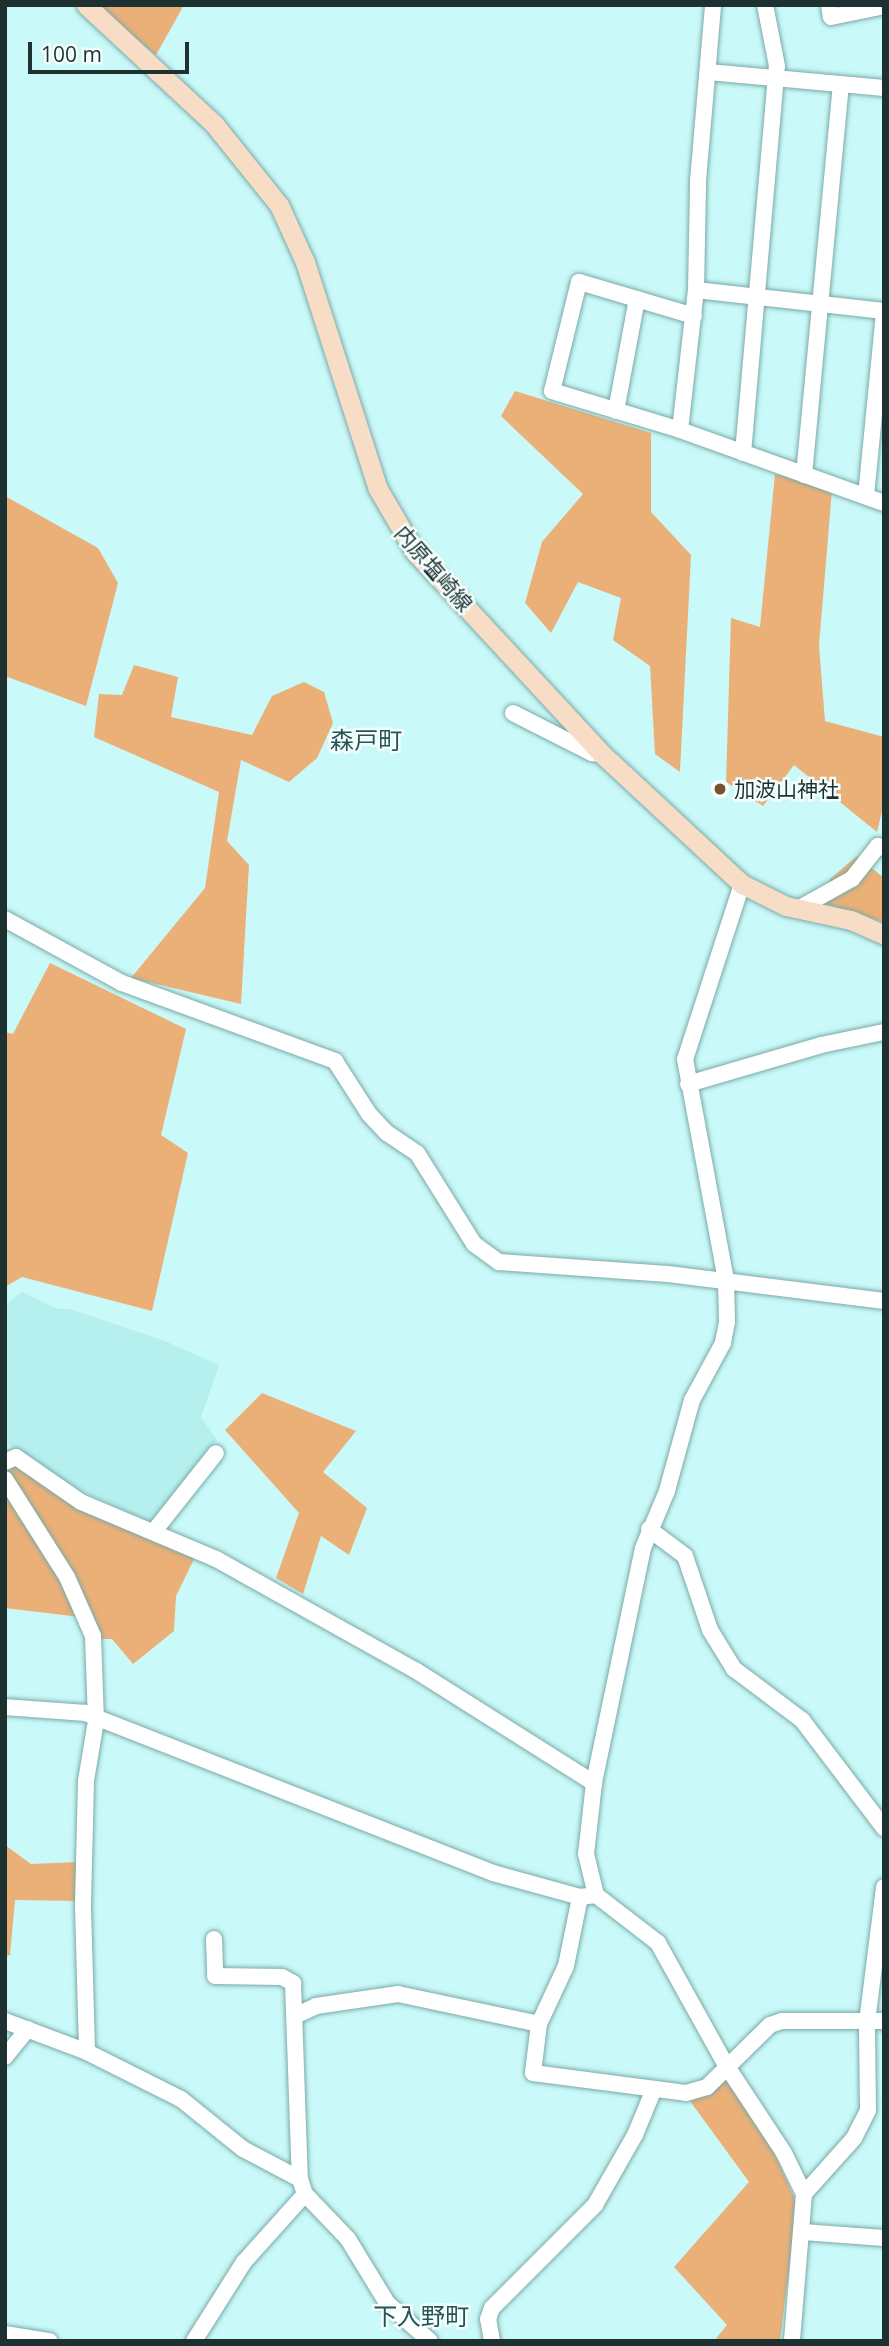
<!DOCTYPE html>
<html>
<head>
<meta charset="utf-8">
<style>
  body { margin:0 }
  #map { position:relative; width:889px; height:2346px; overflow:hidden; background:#c9f9f8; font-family:"Open Sans","Noto Sans JP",sans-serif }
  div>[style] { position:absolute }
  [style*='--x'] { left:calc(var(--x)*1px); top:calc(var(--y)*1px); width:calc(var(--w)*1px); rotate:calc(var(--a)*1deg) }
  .built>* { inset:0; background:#b5f0ee }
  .green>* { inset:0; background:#ebb078 }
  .roads { filter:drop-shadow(0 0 2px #7ba9a8) drop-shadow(0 0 2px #7ba9a8) }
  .minor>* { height:16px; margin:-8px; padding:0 8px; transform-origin:8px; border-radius:8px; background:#fff }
  .major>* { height:19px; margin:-9.5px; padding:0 9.5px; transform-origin:9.5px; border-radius:9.5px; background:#f7ddc5 }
  .dots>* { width:19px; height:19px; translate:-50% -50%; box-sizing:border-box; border:4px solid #f4fefd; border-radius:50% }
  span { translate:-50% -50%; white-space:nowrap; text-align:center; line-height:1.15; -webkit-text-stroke:5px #f4fefd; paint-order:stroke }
  .street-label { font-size:21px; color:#1e3131 }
  .poi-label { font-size:21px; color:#1e3131 }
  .left { translate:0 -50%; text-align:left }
  .quarter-label { font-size:24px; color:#275454 }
  .frame { position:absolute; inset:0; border:7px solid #1e3131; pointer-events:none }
  .scale { position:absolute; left:28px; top:42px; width:161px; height:32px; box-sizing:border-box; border:4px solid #1e3131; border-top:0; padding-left:9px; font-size:21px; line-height:24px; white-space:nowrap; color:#1e3131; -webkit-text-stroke:5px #f4fefd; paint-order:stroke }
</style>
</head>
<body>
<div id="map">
  <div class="built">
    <i style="clip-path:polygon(22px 1292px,58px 1309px,70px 1309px,165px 1341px,219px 1365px,201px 1417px,217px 1440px,156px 1525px,78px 1489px,5px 1443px,5px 1305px)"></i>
  </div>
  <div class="green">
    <i style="clip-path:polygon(96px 5px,184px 5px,156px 55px)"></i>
    <i style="clip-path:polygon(515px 391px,651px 433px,651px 512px,691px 555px,680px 772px,655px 754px,650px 666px,613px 640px,621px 598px,578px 582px,551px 633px,525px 603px,542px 542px,583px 494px,501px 416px)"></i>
    <i style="clip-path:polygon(775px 474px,832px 490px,819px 645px,825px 721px,884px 737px,884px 803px,877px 832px,794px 765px,763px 806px,726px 782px,731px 618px,760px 627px)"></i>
    <i style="clip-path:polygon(5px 496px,98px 548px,118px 583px,86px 706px,5px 676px)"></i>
    <i style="clip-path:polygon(134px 665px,178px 677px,171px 717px,252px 735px,272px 696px,304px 682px,324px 692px,333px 723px,317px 758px,289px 782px,241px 760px,227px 841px,249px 865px,241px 1004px,131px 978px,205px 888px,219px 792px,94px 737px,99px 694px,122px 695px)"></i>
    <i style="clip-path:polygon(857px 856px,884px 878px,884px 922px,823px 903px,830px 879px)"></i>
    <i style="clip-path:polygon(50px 963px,186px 1029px,161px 1135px,188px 1153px,152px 1311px,22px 1277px,5px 1287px,5px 1032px,13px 1034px)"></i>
    <i style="clip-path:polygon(262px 1393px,356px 1431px,323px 1472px,367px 1508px,349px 1555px,321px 1536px,303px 1594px,276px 1578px,299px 1513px,225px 1430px)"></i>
    <i style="clip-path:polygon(16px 1465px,196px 1555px,176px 1596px,174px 1631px,133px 1664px,112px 1639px,99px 1639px,86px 1599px,5px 1474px)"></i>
    <i style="clip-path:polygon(5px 1489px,61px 1580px,80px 1617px,5px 1608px)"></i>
    <i style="clip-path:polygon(5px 1845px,31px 1864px,80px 1862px,79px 1901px,15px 1900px,10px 1955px,5px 1956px)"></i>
    <i style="clip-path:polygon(726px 2080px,772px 2148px,797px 2204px,780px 2341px,714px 2341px,727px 2325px,674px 2267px,749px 2182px,690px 2101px)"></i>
  </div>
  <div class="roads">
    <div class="minor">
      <i style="--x:829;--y:5;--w:12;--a:81"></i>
      <i style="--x:831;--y:17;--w:54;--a:-11.7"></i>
      <i style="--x:708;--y:72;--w:177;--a:5.2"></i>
      <i style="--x:696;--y:290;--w:189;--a:6.4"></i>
      <i style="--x:694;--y:316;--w:120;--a:-163.5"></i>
      <i style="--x:579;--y:282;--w:112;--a:103.9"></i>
      <i style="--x:552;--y:391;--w:134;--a:16.9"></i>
      <i style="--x:680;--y:430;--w:217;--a:19.7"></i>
      <i style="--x:616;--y:411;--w:114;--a:-79.4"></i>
      <i style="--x:680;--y:430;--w:141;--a:-83.5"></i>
      <i style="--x:696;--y:290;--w:109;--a:-88.9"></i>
      <i style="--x:698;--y:181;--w:177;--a:-85.1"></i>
      <i style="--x:743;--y:453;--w:388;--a:-85"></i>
      <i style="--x:777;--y:66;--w:62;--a:-101.1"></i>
      <i style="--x:804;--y:475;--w:392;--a:-84.6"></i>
      <i style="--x:866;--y:496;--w:186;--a:-84.4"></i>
      <i style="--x:513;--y:713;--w:89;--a:26.9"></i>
      <i style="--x:592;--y:753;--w:10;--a:6"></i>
      <i style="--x:742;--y:884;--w:184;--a:108"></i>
      <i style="--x:685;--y:1059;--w:225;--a:79.5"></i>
      <i style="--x:726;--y:1280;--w:42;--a:88.6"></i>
      <i style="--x:727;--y:1322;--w:21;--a:101"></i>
      <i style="--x:723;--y:1343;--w:65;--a:118.5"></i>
      <i style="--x:692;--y:1400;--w:94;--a:105.4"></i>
      <i style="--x:667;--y:1491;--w:62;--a:112.8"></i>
      <i style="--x:643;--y:1548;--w:240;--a:101.8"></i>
      <i style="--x:594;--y:1783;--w:71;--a:96.4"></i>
      <i style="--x:586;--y:1854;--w:42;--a:76.3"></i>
      <i style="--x:596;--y:1895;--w:78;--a:37.7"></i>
      <i style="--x:658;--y:1943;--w:140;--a:60.9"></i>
      <i style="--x:726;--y:2065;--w:105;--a:56.6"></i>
      <i style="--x:784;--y:2153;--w:46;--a:64"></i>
      <i style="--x:804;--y:2194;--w:147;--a:94.7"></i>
      <i style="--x:798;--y:909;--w:62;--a:-29.1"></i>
      <i style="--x:852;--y:879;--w:42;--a:-51.8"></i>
      <i style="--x:878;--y:846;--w:6;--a:18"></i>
      <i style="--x:5;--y:919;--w:133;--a:28.7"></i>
      <i style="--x:122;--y:983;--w:227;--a:20.1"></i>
      <i style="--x:335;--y:1061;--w:63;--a:57.3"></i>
      <i style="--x:369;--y:1114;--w:26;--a:47"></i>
      <i style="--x:387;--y:1133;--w:36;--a:34"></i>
      <i style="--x:417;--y:1153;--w:107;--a:57.9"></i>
      <i style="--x:474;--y:1244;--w:31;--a:36"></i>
      <i style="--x:499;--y:1262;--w:169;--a:4.1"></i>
      <i style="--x:668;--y:1274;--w:218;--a:7.1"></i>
      <i style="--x:688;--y:1084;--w:139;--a:-16.3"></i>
      <i style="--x:821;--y:1045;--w:64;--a:-11.7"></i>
      <i style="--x:5;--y:1462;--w:12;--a:-24"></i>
      <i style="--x:16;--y:1457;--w:79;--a:34.7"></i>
      <i style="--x:81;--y:1502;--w:147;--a:22.9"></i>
      <i style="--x:216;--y:1559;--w:228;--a:29.2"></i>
      <i style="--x:415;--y:1670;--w:212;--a:32.3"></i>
      <i style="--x:5;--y:1479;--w:116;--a:57.7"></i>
      <i style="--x:67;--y:1577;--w:64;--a:66.2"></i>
      <i style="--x:93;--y:1636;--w:85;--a:88"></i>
      <i style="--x:96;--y:1721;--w:61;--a:99.5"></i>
      <i style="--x:86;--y:1781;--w:126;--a:91.4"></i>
      <i style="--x:83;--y:1907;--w:145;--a:88.4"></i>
      <i style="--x:649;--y:1529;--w:45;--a:36.9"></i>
      <i style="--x:685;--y:1556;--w:78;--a:71.3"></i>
      <i style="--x:710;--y:1630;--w:46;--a:58.4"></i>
      <i style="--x:734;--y:1669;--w:85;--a:36.9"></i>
      <i style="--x:802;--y:1720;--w:136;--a:52.8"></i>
      <i style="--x:155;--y:1530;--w:98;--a:-51.6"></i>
      <i style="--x:5;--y:1707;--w:80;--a:4.3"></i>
      <i style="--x:85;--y:1713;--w:438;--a:21.4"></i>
      <i style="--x:493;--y:1873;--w:90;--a:15.4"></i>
      <i style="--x:580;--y:1897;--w:16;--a:-7"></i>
      <i style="--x:580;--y:1897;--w:70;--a:101.5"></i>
      <i style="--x:566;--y:1966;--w:64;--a:115"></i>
      <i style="--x:539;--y:2024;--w:49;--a:97"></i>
      <i style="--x:533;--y:2073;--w:154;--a:7.4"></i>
      <i style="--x:686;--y:2093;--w:22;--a:-16"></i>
      <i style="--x:707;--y:2087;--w:88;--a:-44.5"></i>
      <i style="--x:770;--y:2025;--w:13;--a:-18"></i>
      <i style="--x:782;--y:2021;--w:102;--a:0"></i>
      <i style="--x:214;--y:1939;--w:37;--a:88"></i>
      <i style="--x:215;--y:1976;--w:67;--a:0.9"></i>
      <i style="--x:282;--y:1977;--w:13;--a:29"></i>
      <i style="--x:293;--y:1983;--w:196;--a:88"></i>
      <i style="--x:300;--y:2179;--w:16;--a:72"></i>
      <i style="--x:305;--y:2194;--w:62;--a:46.3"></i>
      <i style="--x:348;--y:2239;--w:75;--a:58.6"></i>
      <i style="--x:387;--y:2303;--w:57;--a:41.5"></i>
      <i style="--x:297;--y:2015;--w:21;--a:-25"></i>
      <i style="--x:316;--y:2006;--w:83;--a:-8.3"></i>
      <i style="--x:398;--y:1994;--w:144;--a:12"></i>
      <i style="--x:5;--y:2021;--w:88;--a:20.7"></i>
      <i style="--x:87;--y:2052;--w:105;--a:26.6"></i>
      <i style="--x:181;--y:2099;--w:80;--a:38.9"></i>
      <i style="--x:243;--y:2149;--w:64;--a:27.8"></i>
      <i style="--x:5;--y:2057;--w:36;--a:-51"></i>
      <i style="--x:804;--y:2194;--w:75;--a:-48.2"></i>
      <i style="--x:854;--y:2138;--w:31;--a:-63"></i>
      <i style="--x:868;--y:2110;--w:88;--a:-90.7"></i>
      <i style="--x:867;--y:2022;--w:136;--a:-82.8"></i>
      <i style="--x:803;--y:2232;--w:81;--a:4.2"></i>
      <i style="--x:5;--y:2334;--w:45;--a:9"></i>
      <i style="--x:194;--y:2341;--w:93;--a:-57.7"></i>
      <i style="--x:244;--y:2262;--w:91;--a:-48.1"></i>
      <i style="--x:492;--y:2341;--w:22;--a:-100"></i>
      <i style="--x:488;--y:2319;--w:12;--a:-70"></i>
      <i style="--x:492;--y:2308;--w:146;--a:-45"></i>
      <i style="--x:595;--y:2205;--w:81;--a:-60.3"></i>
      <i style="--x:635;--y:2135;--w:50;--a:-67.6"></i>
    </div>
    <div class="major">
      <i style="--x:86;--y:5;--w:175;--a:42.9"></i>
      <i style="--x:214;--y:124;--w:104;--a:51.3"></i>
      <i style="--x:279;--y:205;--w:63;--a:65.5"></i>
      <i style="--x:305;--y:262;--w:238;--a:72.2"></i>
      <i style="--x:378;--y:489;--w:73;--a:59.6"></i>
      <i style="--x:415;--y:552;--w:275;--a:47.2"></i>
      <i style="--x:602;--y:754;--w:191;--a:42.9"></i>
      <i style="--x:742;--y:884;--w:49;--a:26.6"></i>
      <i style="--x:786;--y:906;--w:66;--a:12.2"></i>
      <i style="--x:851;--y:920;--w:36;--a:24"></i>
    </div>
  </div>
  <div class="dots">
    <i style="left:720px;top:789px;background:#77522d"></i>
  </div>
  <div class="street-label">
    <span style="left:434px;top:568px;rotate:49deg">内原塩崎線</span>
  </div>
  <div class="poi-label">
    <span class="left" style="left:734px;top:789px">加波山神社</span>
  </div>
  <div class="quarter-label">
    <span style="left:366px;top:740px">森戸町</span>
    <span style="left:421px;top:2316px">下入野町</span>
  </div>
  <div class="frame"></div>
  <div class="scale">100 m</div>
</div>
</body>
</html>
